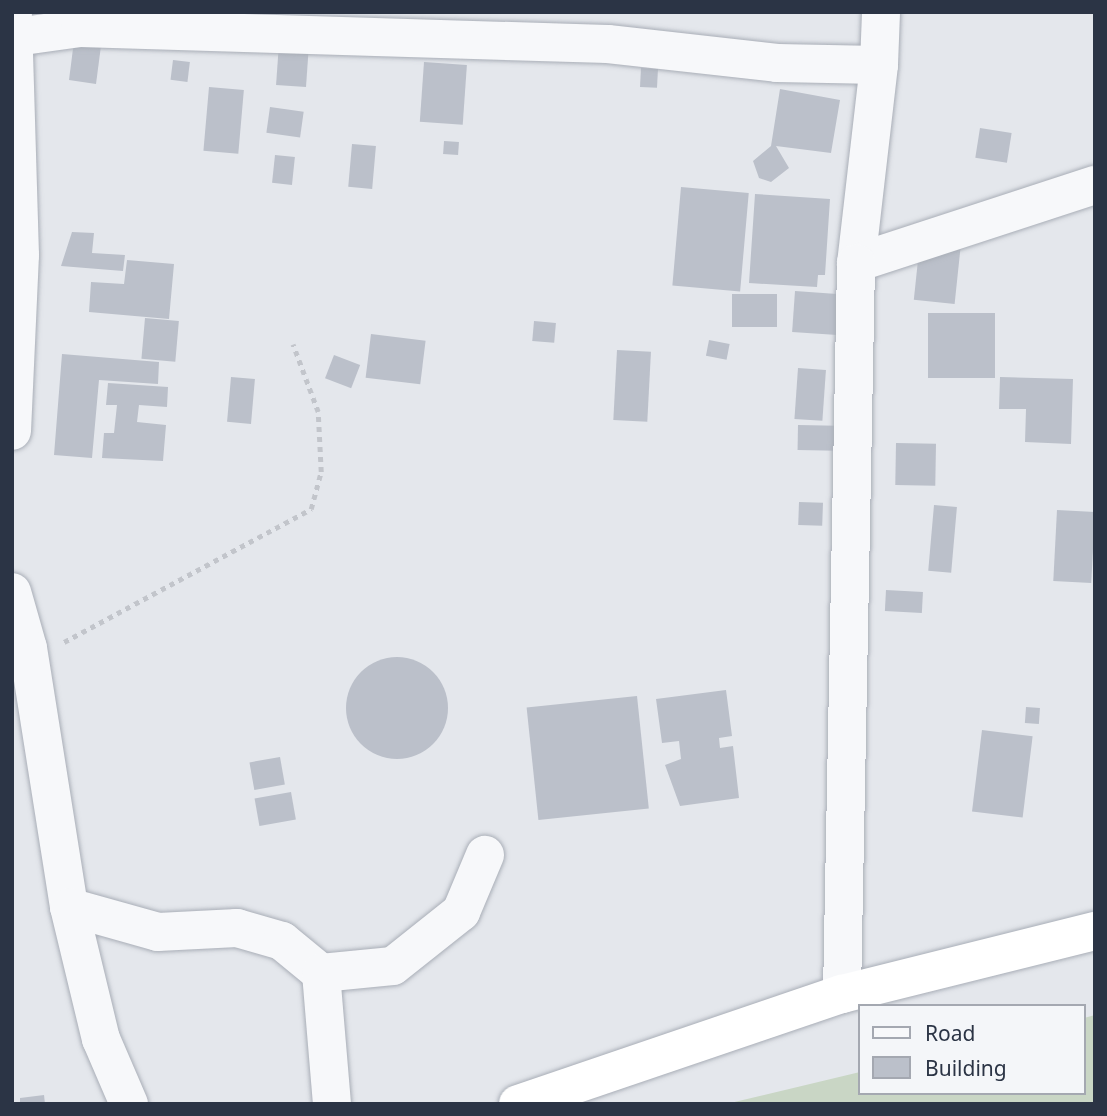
<!DOCTYPE html>
<html>
<head>
<meta charset="utf-8">
<style>
  body { margin:0 }
  #map { position:relative; width:1107px; height:1116px; overflow:hidden; background:#e4e7ec; font-family:"Noto Sans",sans-serif }
  div>[style] { position:absolute }
  [style*='--x'] { left:calc(var(--x)*1px); top:calc(var(--y)*1px); width:calc(var(--w)*1px); rotate:calc(var(--a)*1deg) }
  .green>* { inset:0; background:#c9d6c5 }
  .building>* { inset:0; background:#bbc0ca; transform-origin:0 0 }
  .round { border-radius:50% }
  .path>* { height:4.5px; margin-top:-2.25px; transform-origin:0; background:repeating-linear-gradient(90deg,#c2c5cb 0 5px,transparent 0 10px) }
  .roads { filter:drop-shadow(0 0 2px #a9aeb7) drop-shadow(0 0 2px #a9aeb7) }
  .minor>* { height:38px; margin:-19px; padding:0 19px; transform-origin:19px; border-radius:19px; background:#f7f8fa }
  .trunk>* { height:38px; margin:-19px; padding:0 19px; transform-origin:19px; border-radius:19px; background:#fff }
  span { translate:-50% -50%; white-space:nowrap; text-align:center; line-height:1.15; -webkit-text-stroke:7px #f4f6f9; paint-order:stroke }
  .frame { position:absolute; inset:0; border:14px solid #2b3445; pointer-events:none }
  .legend { position:absolute; left:858px; top:1004px; width:228px; height:91px; box-sizing:border-box; background:#f4f6f9; border:2px solid #a4a8b1; margin:0; padding:9px 12px; list-style:none; font-size:21px; color:#2b3445 }
  .legend li { display:flex; align-items:center; gap:14px; height:35px }
  .legend b { width:35px; border:2px solid #a4a8b1 }
</style>
</head>
<body>
<div id="map">
  <div class="green">
    <i style="clip-path:polygon(1095px 1015px,1095px 1104px,726px 1104px,860px 1072px,860px 1093px,1084px 1093px,1084px 1018px)"></i>
  </div>
  <div class="building">
    <i style="clip-path:polygon(102px 38px,96px 84px,69px 80px,74px 41px)"></i>
    <i style="left:279px;top:43px;width:30px;height:42px;rotate:4deg"></i>
    <i style="left:173px;top:60px;width:17px;height:20px;rotate:7deg"></i>
    <i style="left:424px;top:62px;width:43px;height:60px;rotate:4deg"></i>
    <i style="left:641px;top:68px;width:17px;height:19px;rotate:3deg"></i>
    <i style="left:209px;top:87px;width:35px;height:64px;rotate:5deg"></i>
    <i style="clip-path:polygon(780px 89px,840px 100px,831px 153px,776px 146px,789px 168px,771px 182px,759px 178px,753px 161px,771px 146px)"></i>
    <i style="left:270px;top:107px;width:34px;height:26px;rotate:8deg"></i>
    <i style="left:980px;top:128px;width:32px;height:30px;rotate:9deg"></i>
    <i style="left:444px;top:141px;width:15px;height:13px;rotate:4deg"></i>
    <i style="left:352px;top:144px;width:24px;height:43px;rotate:5deg"></i>
    <i style="left:275px;top:155px;width:20px;height:28px;rotate:6deg"></i>
    <i style="left:681px;top:187px;width:68px;height:99px;rotate:5deg"></i>
    <i style="clip-path:polygon(755px 194px,830px 199px,825px 275px,818px 275px,817px 287px,749px 283px)"></i>
    <i style="clip-path:polygon(72px 232px,94px 233px,92px 253px,125px 255px,123px 271px,61px 266px)"></i>
    <i style="left:920px;top:241px;width:41px;height:59px;rotate:6deg"></i>
    <i style="clip-path:polygon(127px 260px,174px 264px,169px 319px,89px 312px,91px 282px,124px 284px)"></i>
    <i style="left:795px;top:291px;width:49px;height:41px;rotate:4deg"></i>
    <i style="left:777px;top:294px;width:33px;height:45px;rotate:90deg"></i>
    <i style="left:928px;top:313px;width:67px;height:65px"></i>
    <i style="left:145px;top:318px;width:34px;height:41px;rotate:5deg"></i>
    <i style="left:534px;top:321px;width:22px;height:20px;rotate:5deg"></i>
    <i style="left:371px;top:334px;width:55px;height:44px;rotate:7deg"></i>
    <i style="left:709px;top:340px;width:21px;height:16px;rotate:11deg"></i>
    <i style="left:617px;top:350px;width:34px;height:70px;rotate:3deg"></i>
    <i style="clip-path:polygon(62px 354px,159px 362px,158px 384px,99px 380px,92px 458px,54px 455px)"></i>
    <i style="left:334px;top:355px;width:28px;height:25px;rotate:21deg"></i>
    <i style="left:798px;top:368px;width:28px;height:51px;rotate:4deg"></i>
    <i style="left:231px;top:377px;width:24px;height:45px;rotate:5deg"></i>
    <i style="clip-path:polygon(1000px 377px,1073px 379px,1071px 444px,1025px 442px,1026px 409px,999px 409px)"></i>
    <i style="clip-path:polygon(108px 383px,168px 387px,167px 407px,139px 405px,137px 422px,166px 425px,163px 461px,102px 458px,104px 433px,114px 433px,117px 405px,106px 405px)"></i>
    <i style="left:798px;top:425px;width:39px;height:25px;rotate:1deg"></i>
    <i style="left:896px;top:443px;width:40px;height:42px;rotate:1deg"></i>
    <i style="left:799px;top:502px;width:24px;height:23px;rotate:2deg"></i>
    <i style="left:934px;top:505px;width:23px;height:66px;rotate:5deg"></i>
    <i style="left:1057px;top:510px;width:38px;height:71px;rotate:3deg"></i>
    <i style="left:886px;top:590px;width:37px;height:21px;rotate:3deg"></i>
    <i class="round" style="left:346px;top:657px;width:102px;height:102px"></i>
    <i style="clip-path:polygon(726px 690px,732px 736px,719px 738px,720px 748px,733px 746px,739px 798px,680px 806px,665px 765px,681px 759px,679px 741px,662px 743px,656px 699px)"></i>
    <i style="left:637px;top:696px;width:113px;height:111px;rotate:84deg"></i>
    <i style="left:1026px;top:707px;width:14px;height:16px;rotate:4deg"></i>
    <i style="left:982px;top:730px;width:51px;height:82px;rotate:7deg"></i>
    <i style="left:280px;top:757px;width:28px;height:31px;rotate:80deg"></i>
    <i style="left:291px;top:792px;width:28px;height:37px;rotate:80deg"></i>
    <i style="clip-path:polygon(44px 1095px,45px 1104px,20px 1104px,20px 1098px)"></i>
  </div>
  <div class="path">
    <i style="--x:64;--y:642;--w:281;--a:-28.3"></i>
    <i style="--x:311;--y:509;--w:38;--a:-75"></i>
    <i style="--x:321;--y:472;--w:60;--a:-92.9"></i>
    <i style="--x:318;--y:412;--w:72;--a:-110.5"></i>
  </div>
  <div class="roads">
    <div class="minor">
      <i style="--x:16;--y:37;--w:65;--a:-8"></i>
      <i style="--x:80;--y:28;--w:528;--a:1.74"></i>
      <i style="--x:608;--y:44;--w:170;--a:6.4"></i>
      <i style="--x:777;--y:63;--w:102;--a:1.1"></i>
      <i style="--x:879;--y:65;--w:199;--a:96.6"></i>
      <i style="--x:856;--y:263;--w:251;--a:-18.1"></i>
      <i style="--x:879;--y:65;--w:53;--a:-87.8"></i>
      <i style="--x:12;--y:431;--w:176;--a:-87.4"></i>
      <i style="--x:20;--y:255;--w:242;--a:-91.7"></i>
      <i style="--x:12;--y:592;--w:58;--a:74.1"></i>
      <i style="--x:28;--y:648;--w:262;--a:81"></i>
      <i style="--x:69;--y:907;--w:136;--a:76.4"></i>
      <i style="--x:101;--y:1039;--w:71;--a:66.7"></i>
      <i style="--x:69;--y:907;--w:92;--a:15.7"></i>
      <i style="--x:158;--y:932;--w:79;--a:-2.9"></i>
      <i style="--x:237;--y:928;--w:47;--a:16.1"></i>
      <i style="--x:282;--y:941;--w:50;--a:39.4"></i>
      <i style="--x:321;--y:973;--w:131;--a:85.2"></i>
      <i style="--x:321;--y:973;--w:72;--a:-5.6"></i>
      <i style="--x:393;--y:966;--w:87;--a:-38.5"></i>
      <i style="--x:461;--y:912;--w:62;--a:-67.2"></i>
      <i style="--x:842;--y:994;--w:731;--a:-88.9"></i>
    </div>
    <div class="trunk">
      <i style="--x:518;--y:1104;--w:342;--a:-18.8"></i>
      <i style="--x:842;--y:994;--w:261;--a:-14"></i>
    </div>
  </div>
  <div class="frame"></div>
  <ul class="legend">
  <li><b style="height:9px;background:#f7f8fa"></b>Road</li>
  <li><b style="height:19px;background:#bbc0ca"></b>Building</li>
  </ul>
</div>
</body>
</html>
